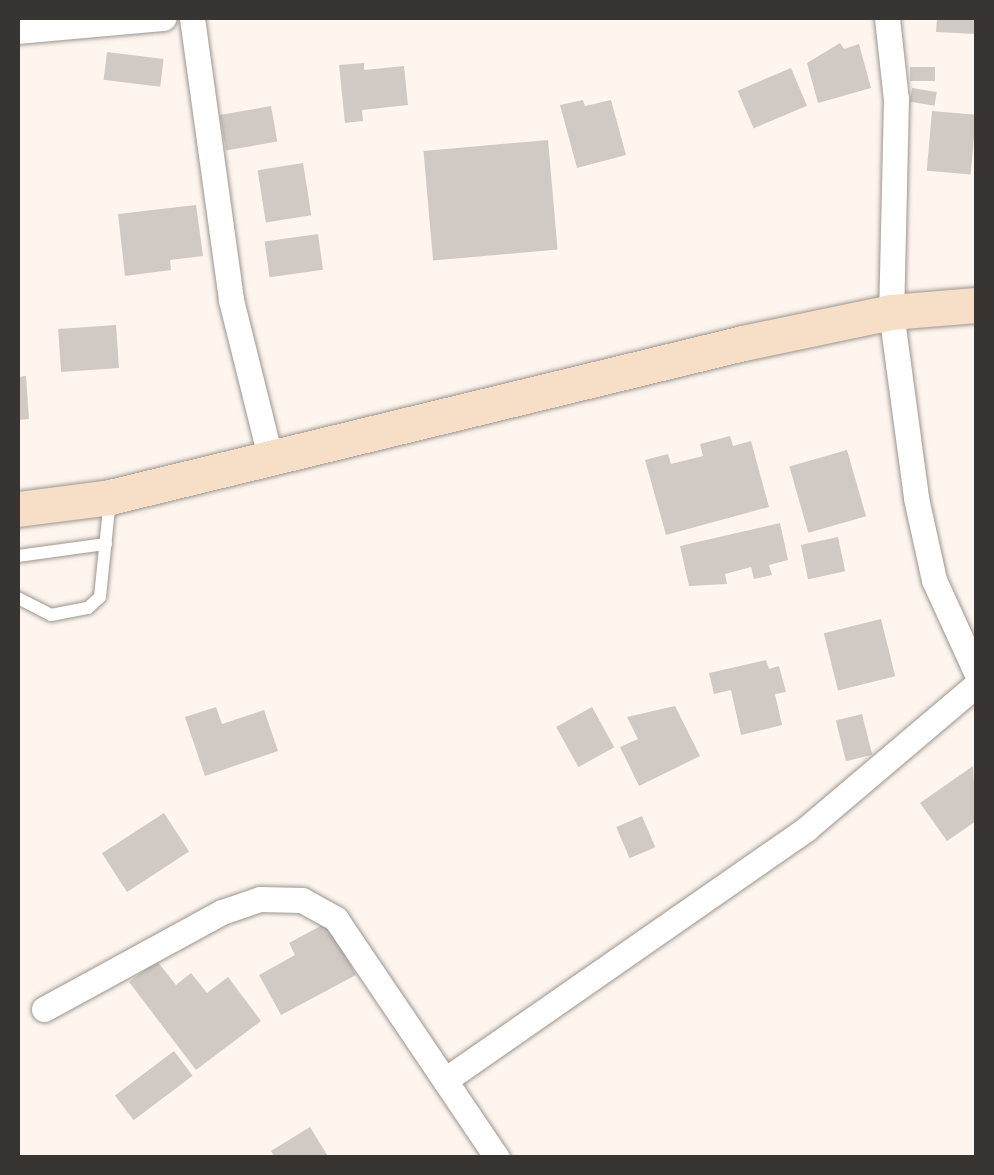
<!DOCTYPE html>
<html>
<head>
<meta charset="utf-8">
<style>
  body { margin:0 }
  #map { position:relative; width:994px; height:1175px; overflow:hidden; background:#fdf5ee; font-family:"Public Sans",sans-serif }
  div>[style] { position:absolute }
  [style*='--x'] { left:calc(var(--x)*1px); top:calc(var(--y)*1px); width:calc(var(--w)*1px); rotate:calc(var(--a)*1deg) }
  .building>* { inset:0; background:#d1c9c3; transform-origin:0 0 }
  .roads { filter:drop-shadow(0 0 2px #9c958f) drop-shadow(0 0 2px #9c958f) }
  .lane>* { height:12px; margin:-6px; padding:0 6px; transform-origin:6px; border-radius:6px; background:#fff }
  .street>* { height:25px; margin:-12.5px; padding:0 12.5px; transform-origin:12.5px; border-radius:12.5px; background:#fff }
  .secondary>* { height:35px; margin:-17.5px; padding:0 17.5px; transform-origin:17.5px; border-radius:17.5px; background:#f7dec6 }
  span { translate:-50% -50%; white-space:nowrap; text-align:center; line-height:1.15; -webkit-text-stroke:9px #fdf5ee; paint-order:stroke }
  .frame { position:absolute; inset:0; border:20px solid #373432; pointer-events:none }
</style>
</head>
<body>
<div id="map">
  <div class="building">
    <i style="clip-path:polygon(937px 18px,976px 18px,976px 34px,936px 32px)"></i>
    <i style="clip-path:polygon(840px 43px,844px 49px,859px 44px,871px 88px,818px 103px,807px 63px)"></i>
    <i style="left:107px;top:52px;width:57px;height:28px;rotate:7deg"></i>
    <i style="clip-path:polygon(364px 63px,364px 70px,404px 66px,408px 105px,362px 110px,363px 121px,345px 123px,339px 65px)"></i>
    <i style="left:910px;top:67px;width:25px;height:14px"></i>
    <i style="left:791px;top:68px;width:41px;height:58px;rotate:67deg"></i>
    <i style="left:912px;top:88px;width:25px;height:14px;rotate:9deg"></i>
    <i style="clip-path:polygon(583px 100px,585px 106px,611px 100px,626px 155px,577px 168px,560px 105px)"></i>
    <i style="left:271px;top:106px;width:36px;height:52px;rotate:80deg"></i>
    <i style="left:932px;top:111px;width:44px;height:60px;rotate:5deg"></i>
    <i style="left:548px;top:140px;width:110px;height:125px;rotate:85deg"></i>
    <i style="left:303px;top:163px;width:53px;height:46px;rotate:81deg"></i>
    <i style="clip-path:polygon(196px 205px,203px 256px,170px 260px,171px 270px,125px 276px,118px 214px)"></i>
    <i style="left:318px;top:234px;width:36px;height:54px;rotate:82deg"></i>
    <i style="left:116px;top:325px;width:43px;height:58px;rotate:86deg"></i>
    <i style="clip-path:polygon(26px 376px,29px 419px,18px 420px,18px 377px)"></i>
    <i style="clip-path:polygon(730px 436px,733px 446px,751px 441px,769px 507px,666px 535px,645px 460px,668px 454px,671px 464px,703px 456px,700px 444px)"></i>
    <i style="left:847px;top:450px;width:69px;height:60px;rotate:74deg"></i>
    <i style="clip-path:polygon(780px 523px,788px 560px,769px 565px,772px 575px,754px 579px,751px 567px,725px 574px,727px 584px,689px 586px,680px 546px)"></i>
    <i style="left:838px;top:537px;width:35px;height:38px;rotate:78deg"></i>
    <i style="left:881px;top:619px;width:59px;height:59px;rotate:76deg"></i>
    <i style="clip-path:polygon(766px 660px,769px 669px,779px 666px,786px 692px,775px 694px,782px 725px,741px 735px,731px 690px,714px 694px,709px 673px)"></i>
    <i style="clip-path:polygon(675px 706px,700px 756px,639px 786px,620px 747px,638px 739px,627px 717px)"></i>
    <i style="clip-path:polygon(216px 707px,222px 724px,264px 710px,278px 751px,205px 776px,185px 717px)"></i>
    <i style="left:592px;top:707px;width:46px;height:41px;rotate:61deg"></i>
    <i style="left:862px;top:714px;width:42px;height:27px;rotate:76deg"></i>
    <i style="clip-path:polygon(973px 766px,976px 821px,947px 841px,920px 803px)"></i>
    <i style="left:164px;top:813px;width:46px;height:74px;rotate:57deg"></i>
    <i style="left:642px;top:816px;width:34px;height:28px;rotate:67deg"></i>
    <i style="clip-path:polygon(328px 922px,356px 975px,281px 1015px,259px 975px,295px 955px,289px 943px)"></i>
    <i style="clip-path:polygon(157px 961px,176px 985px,191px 973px,207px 993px,228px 977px,261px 1021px,196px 1070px,129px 982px)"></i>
    <i style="left:174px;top:1051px;width:31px;height:74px;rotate:53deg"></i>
    <i style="clip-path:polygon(310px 1127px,329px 1158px,275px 1158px,271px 1151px)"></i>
  </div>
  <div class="roads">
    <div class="lane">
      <i style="--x:18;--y:556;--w:89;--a:-7.8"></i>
      <i style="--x:18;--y:598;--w:37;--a:27"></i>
      <i style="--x:51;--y:615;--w:38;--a:-11"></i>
      <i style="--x:88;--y:608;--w:16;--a:-43"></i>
      <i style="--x:100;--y:597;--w:99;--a:-84.2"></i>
    </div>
    <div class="street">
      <i style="--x:192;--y:18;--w:285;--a:82.1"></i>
      <i style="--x:231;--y:300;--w:165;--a:76"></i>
      <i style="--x:887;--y:18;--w:81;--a:83.7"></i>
      <i style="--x:896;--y:99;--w:213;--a:91.3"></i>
      <i style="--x:891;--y:312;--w:188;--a:82.3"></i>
      <i style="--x:916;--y:498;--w:84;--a:77.6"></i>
      <i style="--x:934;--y:580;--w:101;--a:65.5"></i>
      <i style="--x:18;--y:31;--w:146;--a:-5.1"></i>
      <i style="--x:44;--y:1009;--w:203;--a:-28.6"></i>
      <i style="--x:222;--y:912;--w:40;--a:-18.9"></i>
      <i style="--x:260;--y:899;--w:42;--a:1.4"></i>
      <i style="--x:302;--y:900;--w:39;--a:29"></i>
      <i style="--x:336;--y:919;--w:288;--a:56"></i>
      <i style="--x:448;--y:1078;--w:436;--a:-34.8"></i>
      <i style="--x:806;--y:829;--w:223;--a:-40.3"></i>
    </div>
    <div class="secondary">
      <i style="--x:18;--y:509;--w:93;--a:-7.4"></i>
      <i style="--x:110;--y:497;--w:651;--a:-13.67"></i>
      <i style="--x:743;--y:343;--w:151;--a:-11.8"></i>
      <i style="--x:891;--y:312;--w:85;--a:-4.7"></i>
    </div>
  </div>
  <div class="frame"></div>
</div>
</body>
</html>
